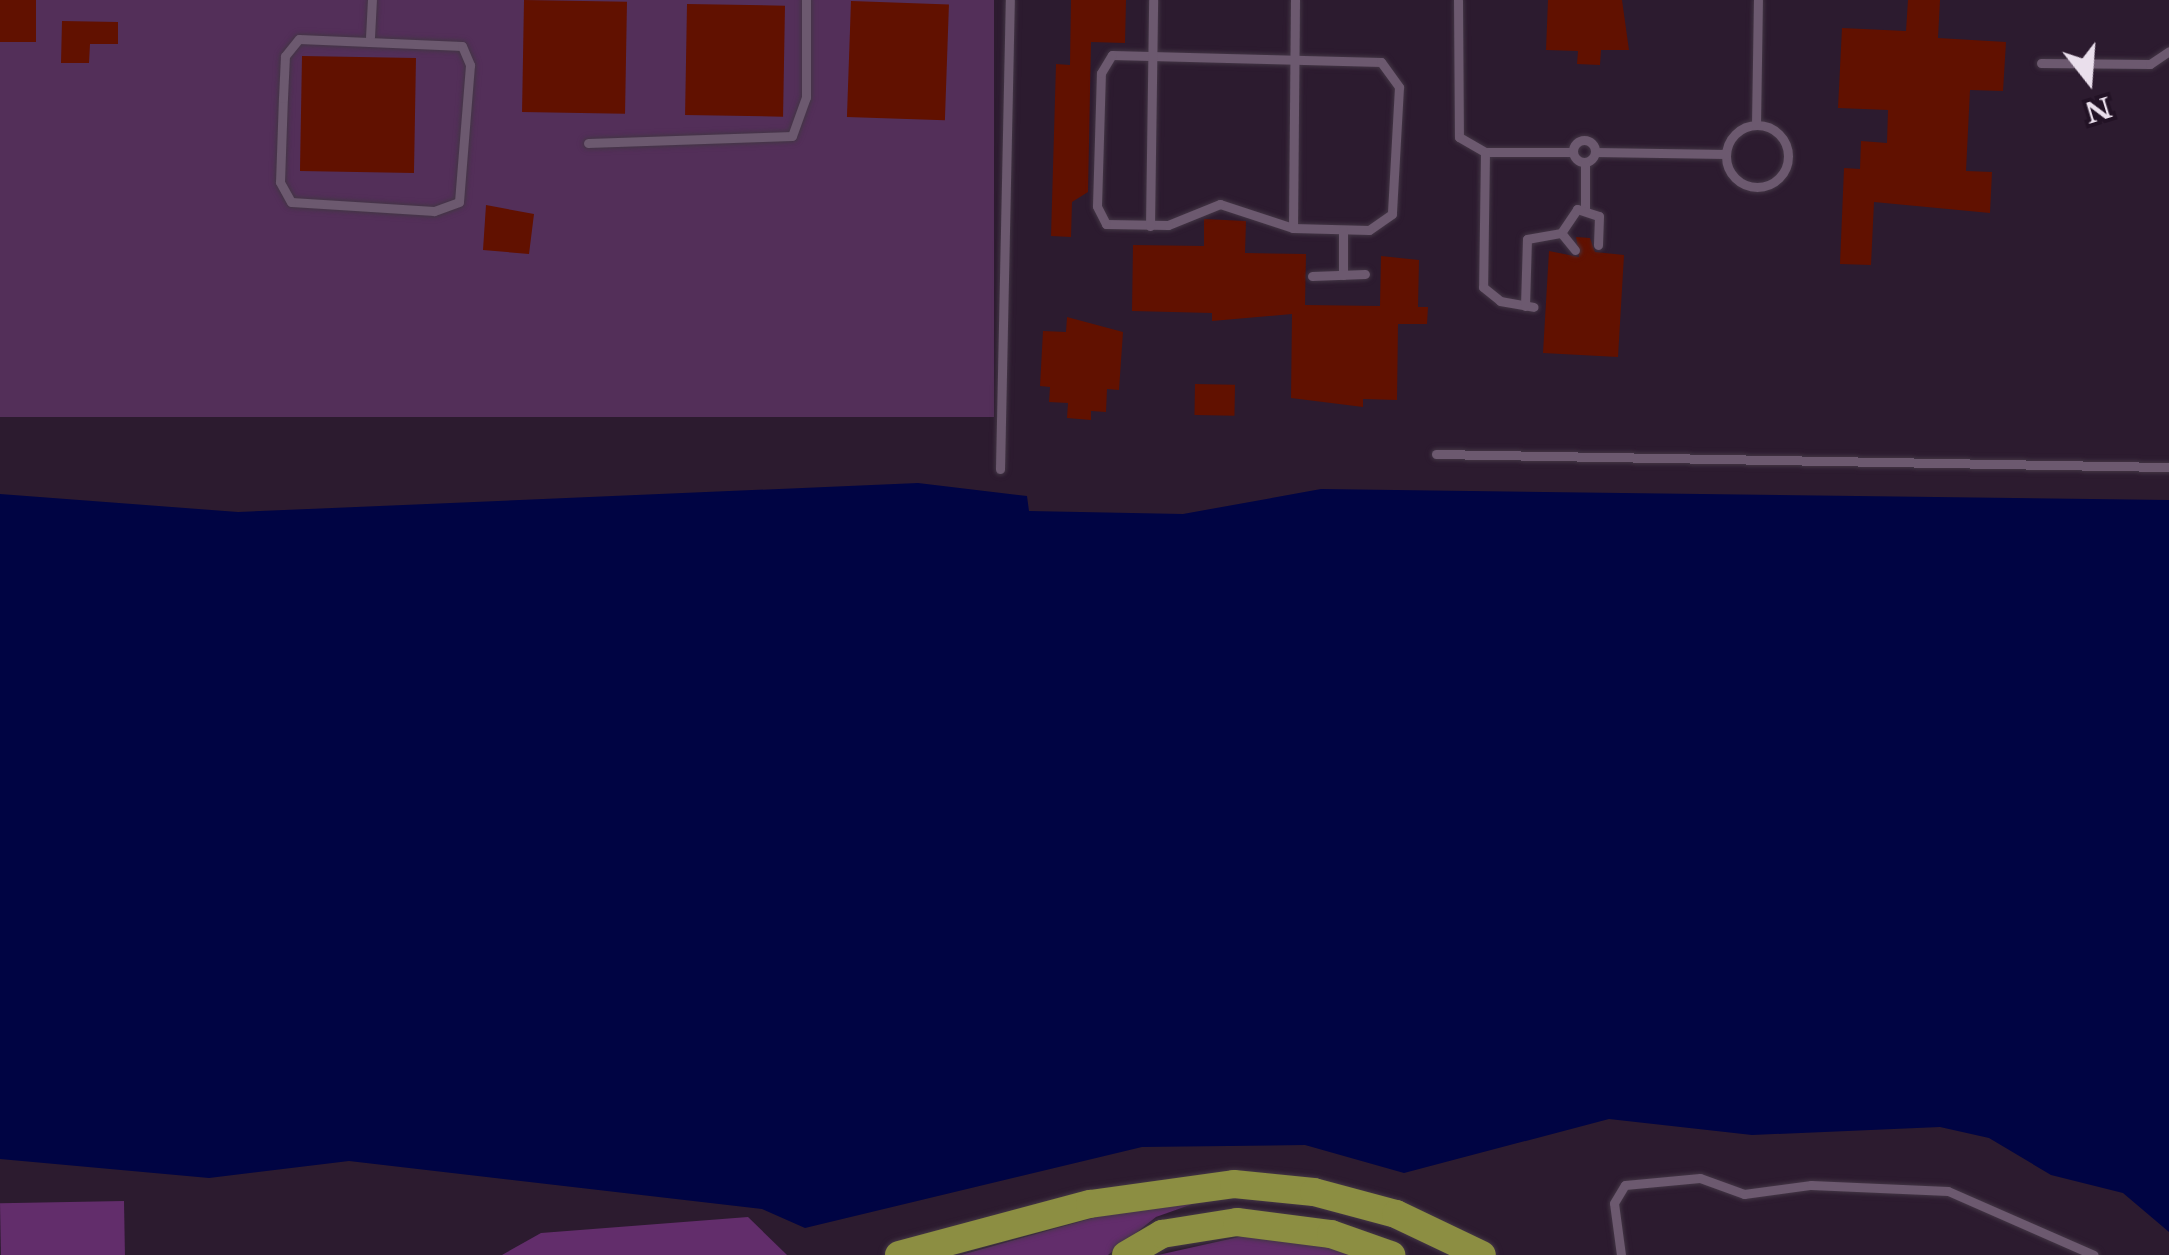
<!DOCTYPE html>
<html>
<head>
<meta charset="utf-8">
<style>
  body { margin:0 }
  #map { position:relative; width:2169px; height:1255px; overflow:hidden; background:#2c1b2f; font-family:"Libre Baskerville",serif }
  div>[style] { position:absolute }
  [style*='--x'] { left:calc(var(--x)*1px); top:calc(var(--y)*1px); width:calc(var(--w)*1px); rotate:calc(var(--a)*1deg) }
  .green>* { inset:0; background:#532f59; transform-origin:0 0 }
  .forest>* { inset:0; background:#622d6b; transform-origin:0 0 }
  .water>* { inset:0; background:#000443 }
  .building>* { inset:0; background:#611100; transform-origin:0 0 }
  .roads { filter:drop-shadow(0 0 2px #433645) drop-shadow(0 0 2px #433645) }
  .service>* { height:9px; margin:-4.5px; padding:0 4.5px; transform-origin:4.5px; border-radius:4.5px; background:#6c596f }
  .service>.ring { margin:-4.5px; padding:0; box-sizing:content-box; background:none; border:9px solid #6c596f; border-radius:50% }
  .trunk>* { height:28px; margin:-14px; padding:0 14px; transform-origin:14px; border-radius:14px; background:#8c8e42 }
  span { translate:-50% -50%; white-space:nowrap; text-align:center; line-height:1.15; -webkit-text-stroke:8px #221225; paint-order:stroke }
  .north { position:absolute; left:2039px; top:30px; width:100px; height:100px; -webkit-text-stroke:8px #221225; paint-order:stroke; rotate:163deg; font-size:28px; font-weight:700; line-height:40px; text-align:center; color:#eadfec }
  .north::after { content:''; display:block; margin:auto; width:35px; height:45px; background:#eadfec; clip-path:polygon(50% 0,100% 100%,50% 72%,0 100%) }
</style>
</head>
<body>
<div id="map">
  <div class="green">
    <i style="left:0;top:0;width:994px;height:417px"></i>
  </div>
  <div class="forest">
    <i style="clip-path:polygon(1212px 1197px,1156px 1217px,1108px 1255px,961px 1255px,1125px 1209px)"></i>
    <i style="left:124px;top:1201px;width:54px;height:124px;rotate:89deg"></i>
    <i style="clip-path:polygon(748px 1217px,787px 1255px,502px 1255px,541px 1233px)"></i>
    <i style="clip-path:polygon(1261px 1232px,1373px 1255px,1158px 1255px)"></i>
  </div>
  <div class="water">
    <i style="clip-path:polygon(918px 483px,1027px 496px,1029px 511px,1183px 514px,1321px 489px,2169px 500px,2169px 1232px,2123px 1193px,2051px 1175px,1989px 1138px,1940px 1127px,1752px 1135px,1609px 1119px,1404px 1173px,1305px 1145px,1142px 1147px,805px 1228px,762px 1209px,349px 1161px,209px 1178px,0 1159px,0 494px,238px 512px)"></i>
  </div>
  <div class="building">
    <i style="left:0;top:0;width:36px;height:42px"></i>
    <i style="left:524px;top:0;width:103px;height:112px;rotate:1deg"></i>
    <i style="clip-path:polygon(1071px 0,1126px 0,1125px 43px,1091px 42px,1088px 192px,1072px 202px,1071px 237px,1051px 236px,1056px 64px,1070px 65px)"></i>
    <i style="clip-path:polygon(1548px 0,1622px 0,1629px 50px,1601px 50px,1600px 65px,1577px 64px,1578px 51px,1546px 50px)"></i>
    <i style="clip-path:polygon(1908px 0,1940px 0,1938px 38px,2006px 42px,2003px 91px,1970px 90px,1966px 171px,1992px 172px,1990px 213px,1874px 202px,1871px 265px,1840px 264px,1844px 168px,1860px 169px,1861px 141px,1887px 143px,1888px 110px,1838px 108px,1842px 28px,1906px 31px)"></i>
    <i style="left:851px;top:1px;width:98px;height:116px;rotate:2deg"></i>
    <i style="left:687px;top:4px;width:98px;height:111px;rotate:1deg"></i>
    <i style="clip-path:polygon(62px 21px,118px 22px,118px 44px,90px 44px,89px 63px,61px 63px)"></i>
    <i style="left:302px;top:56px;width:114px;height:115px;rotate:1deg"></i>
    <i style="clip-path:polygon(486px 205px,534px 214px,529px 254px,483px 250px)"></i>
    <i style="clip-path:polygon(1204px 219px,1246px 221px,1245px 253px,1306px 254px,1305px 305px,1380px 306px,1381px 256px,1419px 260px,1418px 307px,1428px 307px,1427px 324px,1398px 324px,1397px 400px,1363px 399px,1363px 407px,1291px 398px,1292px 314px,1212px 321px,1212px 313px,1132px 311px,1133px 245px,1204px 246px)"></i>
    <i style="clip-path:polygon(1576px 237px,1590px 238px,1595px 252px,1624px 255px,1618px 357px,1543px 353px,1549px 251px,1579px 257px)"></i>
    <i style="clip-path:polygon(1067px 317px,1123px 332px,1119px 390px,1107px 389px,1106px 412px,1091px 411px,1091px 420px,1067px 418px,1068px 403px,1049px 402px,1050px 387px,1040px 386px,1043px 331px,1066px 332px)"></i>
    <i style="left:1195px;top:384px;width:40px;height:31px;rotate:1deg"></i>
  </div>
  <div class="roads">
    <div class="service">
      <i style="--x:1458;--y:0;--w:137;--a:89.6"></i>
      <i style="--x:1459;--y:137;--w:30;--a:30"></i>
      <i style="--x:1485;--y:152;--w:88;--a:0"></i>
      <i style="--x:370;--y:37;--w:37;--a:-87"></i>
      <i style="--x:299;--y:39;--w:163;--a:2.5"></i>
      <i style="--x:462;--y:46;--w:21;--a:67"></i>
      <i style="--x:470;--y:65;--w:137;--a:94.6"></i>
      <i style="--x:459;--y:202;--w:27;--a:160"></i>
      <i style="--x:434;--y:211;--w:143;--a:-176.4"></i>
      <i style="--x:291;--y:202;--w:23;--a:-119"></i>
      <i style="--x:280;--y:182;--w:84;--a:-88"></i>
      <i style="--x:283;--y:98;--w:42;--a:-87.3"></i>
      <i style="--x:285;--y:56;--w:22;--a:-51"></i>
      <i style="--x:1112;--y:55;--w:269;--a:1.5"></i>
      <i style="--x:1381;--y:62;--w:31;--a:54"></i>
      <i style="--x:1399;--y:87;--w:127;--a:93.2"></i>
      <i style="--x:1392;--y:214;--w:28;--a:145"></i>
      <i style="--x:1369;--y:230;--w:76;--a:-178.5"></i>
      <i style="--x:1293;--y:228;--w:77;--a:-161.8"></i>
      <i style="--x:1220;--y:204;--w:56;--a:158"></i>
      <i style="--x:1168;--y:225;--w:62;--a:-179.1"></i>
      <i style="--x:1106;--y:224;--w:20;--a:-117"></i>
      <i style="--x:1097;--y:206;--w:133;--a:-88.3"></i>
      <i style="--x:1101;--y:73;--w:21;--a:-59"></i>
      <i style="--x:2041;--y:63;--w:109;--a:0.5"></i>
      <i style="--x:2150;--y:64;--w:23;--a:-34"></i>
      <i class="ring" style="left:1726px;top:125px;width:53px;height:53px"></i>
      <i style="--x:1756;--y:125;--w:125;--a:-89.1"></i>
      <i class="ring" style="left:1573px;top:140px;width:13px;height:13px"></i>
      <i style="--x:588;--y:143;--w:204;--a:-2"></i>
      <i style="--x:792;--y:136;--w:41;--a:-70.3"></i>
      <i style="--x:806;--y:97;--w:97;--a:-90"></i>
      <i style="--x:1485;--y:152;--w:135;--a:90.8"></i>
      <i style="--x:1483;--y:287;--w:22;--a:39"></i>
      <i style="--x:1500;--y:301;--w:34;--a:10"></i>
      <i style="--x:1595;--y:152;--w:131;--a:0.9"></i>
      <i style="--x:1585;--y:162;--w:46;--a:90"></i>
      <i style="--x:1150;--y:226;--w:226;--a:-89.2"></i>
      <i style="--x:1293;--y:228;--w:228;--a:-89.5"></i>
      <i style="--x:1575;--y:250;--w:22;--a:-129"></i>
      <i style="--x:1561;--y:233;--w:29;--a:-56"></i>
      <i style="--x:1577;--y:209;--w:23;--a:18"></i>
      <i style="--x:1599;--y:216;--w:29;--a:92"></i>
      <i style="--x:1343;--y:275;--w:45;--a:-90"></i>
      <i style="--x:1312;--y:276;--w:53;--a:-2.2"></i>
      <i style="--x:1525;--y:306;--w:67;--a:-88.3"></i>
      <i style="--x:1527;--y:239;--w:35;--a:-10"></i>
      <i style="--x:1436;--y:454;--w:733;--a:1.02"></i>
      <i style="--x:1000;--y:469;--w:469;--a:-88.8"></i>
      <i style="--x:1621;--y:1255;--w:52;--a:-97.7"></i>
      <i style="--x:1614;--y:1203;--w:21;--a:-59"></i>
      <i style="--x:1625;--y:1185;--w:75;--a:-5.3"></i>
      <i style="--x:1700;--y:1178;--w:47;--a:20"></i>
      <i style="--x:1744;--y:1194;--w:68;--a:-7.7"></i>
      <i style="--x:1811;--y:1185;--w:137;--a:2.5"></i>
      <i style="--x:1948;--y:1191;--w:159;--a:23.7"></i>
    </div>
    <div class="trunk">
      <i style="--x:899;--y:1255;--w:198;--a:-15"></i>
      <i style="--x:1090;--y:1204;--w:145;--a:-7.9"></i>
      <i style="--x:1234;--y:1184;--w:80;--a:5.7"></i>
      <i style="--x:1314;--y:1192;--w:85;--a:15"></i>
      <i style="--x:1396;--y:1214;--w:95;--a:25.5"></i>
      <i style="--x:1126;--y:1255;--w:42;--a:-30.3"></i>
      <i style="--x:1162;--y:1234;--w:76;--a:-9.1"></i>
      <i style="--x:1237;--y:1222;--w:95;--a:7.3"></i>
      <i style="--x:1331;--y:1234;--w:64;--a:19.3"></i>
    </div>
  </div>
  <div class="north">N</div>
</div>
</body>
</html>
